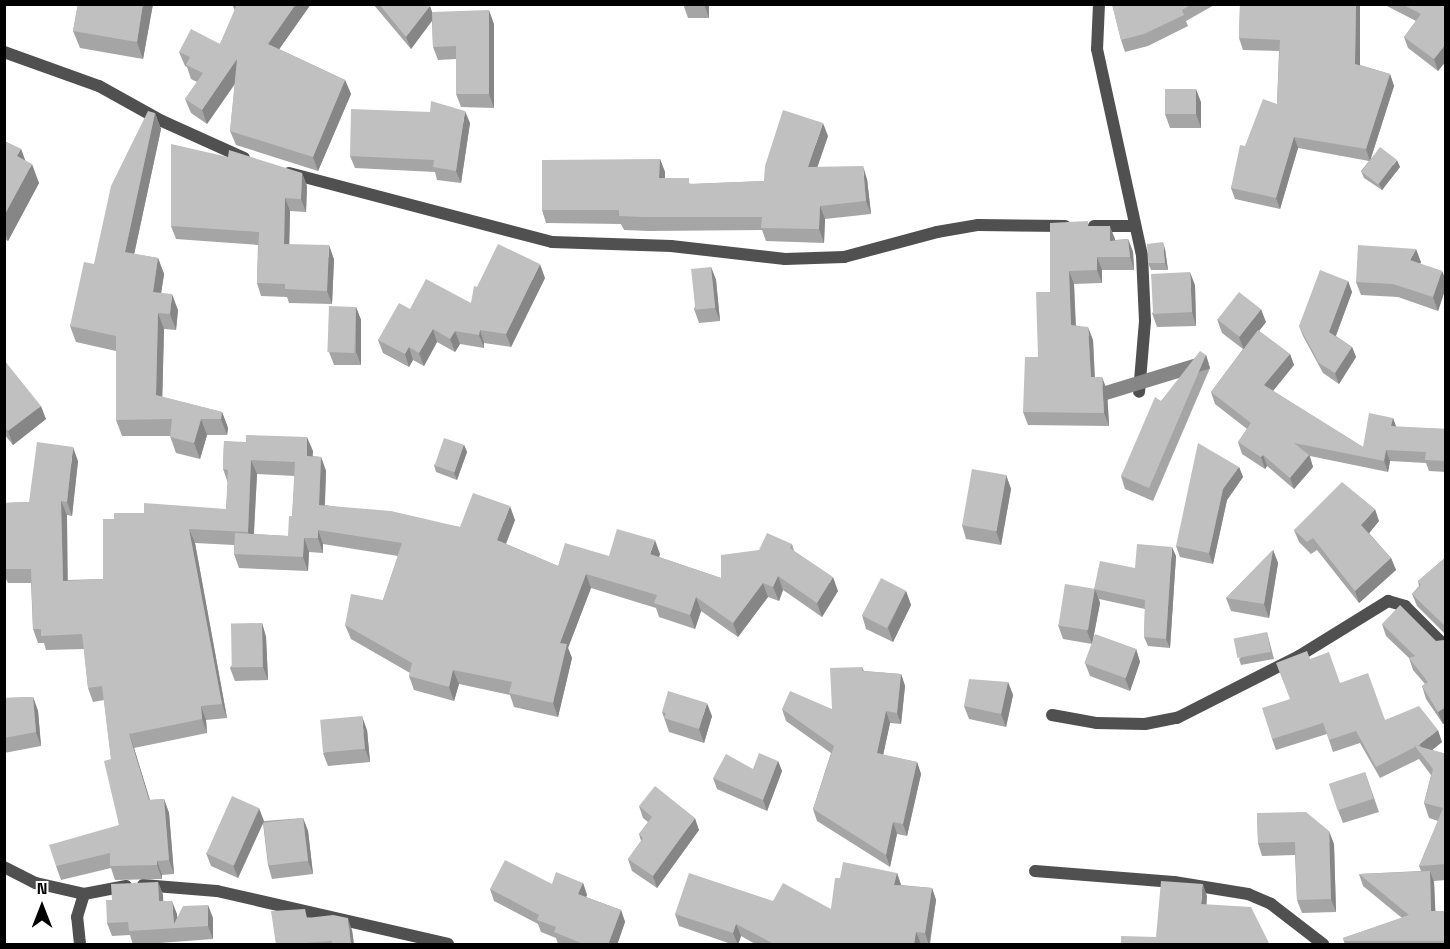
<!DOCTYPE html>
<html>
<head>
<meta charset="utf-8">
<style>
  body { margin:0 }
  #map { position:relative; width:1450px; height:949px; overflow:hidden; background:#fff; font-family:"Space Grotesk",sans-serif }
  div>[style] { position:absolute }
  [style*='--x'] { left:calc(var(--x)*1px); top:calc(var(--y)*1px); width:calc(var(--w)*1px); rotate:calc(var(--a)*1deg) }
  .street>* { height:12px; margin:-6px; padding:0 6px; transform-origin:6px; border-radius:6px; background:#505050 }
  .wall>* { inset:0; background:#a5a5a5 }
  .shaded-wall>* { inset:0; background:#868686; transform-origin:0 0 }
  .building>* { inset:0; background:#c0c0c0; transform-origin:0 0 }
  span { translate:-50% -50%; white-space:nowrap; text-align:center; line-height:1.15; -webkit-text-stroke:4.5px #fff; paint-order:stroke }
  .frame { position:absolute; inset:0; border:6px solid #000; pointer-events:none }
  .north { position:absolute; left:12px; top:877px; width:60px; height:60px; -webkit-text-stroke:4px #fff; paint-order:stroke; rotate:0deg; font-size:16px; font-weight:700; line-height:24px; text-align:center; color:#000 }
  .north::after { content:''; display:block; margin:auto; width:21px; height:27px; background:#000; clip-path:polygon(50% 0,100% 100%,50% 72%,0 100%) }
</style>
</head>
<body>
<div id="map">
  <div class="street">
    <i style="--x:1099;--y:4;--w:45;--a:92.5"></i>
    <i style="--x:1097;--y:49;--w:211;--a:77.7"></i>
    <i style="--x:1142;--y:255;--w:66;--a:87.4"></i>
    <i style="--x:1145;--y:321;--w:71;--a:94.8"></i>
    <i style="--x:4;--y:52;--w:101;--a:19.7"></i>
    <i style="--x:99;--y:86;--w:72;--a:29.1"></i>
    <i style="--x:162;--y:121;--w:90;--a:24.3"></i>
    <i style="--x:289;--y:173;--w:272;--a:14.7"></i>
    <i style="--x:552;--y:242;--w:119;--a:1.9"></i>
    <i style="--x:671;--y:246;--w:115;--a:6.5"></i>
    <i style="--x:785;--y:259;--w:59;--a:-1.9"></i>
    <i style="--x:844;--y:257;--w:96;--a:-15"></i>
    <i style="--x:937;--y:232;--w:42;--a:-9.7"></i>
    <i style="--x:978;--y:225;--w:87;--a:0.7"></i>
    <i style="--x:1094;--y:226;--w:41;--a:0"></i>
    <i style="--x:1052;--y:715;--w:46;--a:10.1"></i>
    <i style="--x:1097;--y:723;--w:48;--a:1.2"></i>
    <i style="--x:1145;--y:724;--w:33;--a:-11"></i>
    <i style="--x:1177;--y:718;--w:137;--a:-26.9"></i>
    <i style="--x:1299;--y:656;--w:105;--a:-31.7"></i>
    <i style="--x:1388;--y:601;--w:18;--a:16"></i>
    <i style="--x:1405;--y:606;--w:58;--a:45"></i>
    <i style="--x:4;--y:867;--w:36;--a:27"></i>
    <i style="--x:36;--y:883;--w:49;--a:12.9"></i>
    <i style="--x:1035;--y:871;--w:139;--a:4.5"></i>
    <i style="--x:1174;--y:882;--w:75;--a:9.2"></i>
    <i style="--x:1248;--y:894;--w:25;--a:23"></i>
    <i style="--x:1271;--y:904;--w:66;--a:37.6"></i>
    <i style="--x:143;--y:885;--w:74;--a:4.6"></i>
    <i style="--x:217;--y:891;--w:237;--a:12.9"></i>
    <i style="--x:80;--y:944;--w:27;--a:-96"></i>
    <i style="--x:77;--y:917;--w:24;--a:-73"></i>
    <i style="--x:84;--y:894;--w:43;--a:-10.8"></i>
  </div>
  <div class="wall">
    <i style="clip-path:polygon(78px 4px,153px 4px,143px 59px,80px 48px,73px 31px)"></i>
    <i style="clip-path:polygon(232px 4px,311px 4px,279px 49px,345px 80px,351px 94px,318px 171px,236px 145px,230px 131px,235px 84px,207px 124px,191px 113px,185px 99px,197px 82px,191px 79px,187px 67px,185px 66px,179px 52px,220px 44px,235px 11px)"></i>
    <i style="clip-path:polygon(373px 4px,429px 4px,432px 12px,494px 24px,494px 108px,461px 107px,456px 94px,456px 59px,438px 60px,433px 47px,432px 21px,411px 49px)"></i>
    <i style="clip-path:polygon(683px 4px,709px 4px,709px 18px,688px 18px)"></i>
    <i style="clip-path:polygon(1112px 4px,1216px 4px,1186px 21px,1188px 26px,1148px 46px,1125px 52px,1121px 40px)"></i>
    <i style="clip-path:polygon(1240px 4px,1360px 4px,1360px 65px,1390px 74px,1394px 86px,1371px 158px,1400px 167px,1382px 190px,1364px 178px,1361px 171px,1369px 161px,1298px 148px,1280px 209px,1235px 199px,1231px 188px,1245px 146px,1277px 104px,1279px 51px,1243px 50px,1239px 38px)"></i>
    <i style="clip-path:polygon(1383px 4px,1446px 4px,1446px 61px,1438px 71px,1408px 48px,1404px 37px,1416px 21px)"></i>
    <i style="clip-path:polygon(1201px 102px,1201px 128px,1170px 128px,1165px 114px)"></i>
    <i style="clip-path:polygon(155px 113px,161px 129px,134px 254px,158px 258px,164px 274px,161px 293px,178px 310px,176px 330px,164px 329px,162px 397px,222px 412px,228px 428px,227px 435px,207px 435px,200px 459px,176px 453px,170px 436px,122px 436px,116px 420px,116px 351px,76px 342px,70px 326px)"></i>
    <i style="clip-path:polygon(470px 123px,461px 183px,437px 180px,435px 172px,355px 168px,350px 156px)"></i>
    <i style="clip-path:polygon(828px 136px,817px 167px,867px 179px,871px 214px,825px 219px,824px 243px,766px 241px,762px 230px,649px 231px,624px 230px,621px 224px,546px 223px,542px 210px,660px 159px,665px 172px,665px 178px,692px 184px,764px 181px)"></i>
    <i style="clip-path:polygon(4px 141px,21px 149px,25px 160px,39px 183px,8px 241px,4px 239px)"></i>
    <i style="clip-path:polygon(228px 157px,302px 173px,307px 186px,306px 212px,290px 211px,289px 244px,334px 259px,332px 304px,289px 303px,287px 297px,261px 296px,257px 283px,258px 245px,176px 239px,171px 226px)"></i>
    <i style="clip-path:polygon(1090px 226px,1115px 239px,1115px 240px,1128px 239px,1133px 252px,1134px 270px,1102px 270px,1102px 283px,1074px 284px,1076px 325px,1093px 340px,1095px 377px,1107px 390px,1109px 426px,1028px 425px,1023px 412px,1038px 357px,1050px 292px)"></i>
    <i style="clip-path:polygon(1165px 249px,1168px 270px,1151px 270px,1148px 263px)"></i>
    <i style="clip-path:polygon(1421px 262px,1420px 264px,1442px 271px,1446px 281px,1446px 287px,1438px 311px,1398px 297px,1361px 295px,1356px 282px)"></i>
    <i style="clip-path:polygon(711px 267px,716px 280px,720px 321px,699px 323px,694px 309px)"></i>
    <i style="clip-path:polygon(545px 278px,511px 347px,484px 343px,484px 348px,460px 344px,455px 352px,437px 342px,424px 366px,413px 360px,409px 367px,383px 353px,378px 340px,410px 309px,471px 303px,477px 287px)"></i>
    <i style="clip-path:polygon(1348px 281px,1352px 292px,1336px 336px,1352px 347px,1356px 357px,1339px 384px,1323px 373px,1303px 336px,1299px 326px)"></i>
    <i style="clip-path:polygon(1195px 285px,1196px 326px,1157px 327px,1152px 313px)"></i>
    <i style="clip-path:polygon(356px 307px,361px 320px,361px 365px,334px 365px,329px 352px)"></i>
    <i style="clip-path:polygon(1217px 319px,1266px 322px,1259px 331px,1290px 354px,1294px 365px,1273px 391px,1363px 447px,1393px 418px,1396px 427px,1446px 429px,1446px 472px,1429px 471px,1426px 463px,1390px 461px,1388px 472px,1310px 456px,1313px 467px,1294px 489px,1267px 466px,1265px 469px,1242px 454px,1238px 442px,1247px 429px,1215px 404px,1211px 392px,1243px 349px,1222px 333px)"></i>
    <i style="clip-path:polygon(1206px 355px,1210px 368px,1153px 501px,1125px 489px,1121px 476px,1161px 401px)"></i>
    <i style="clip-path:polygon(4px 360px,46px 419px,13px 445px,4px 434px)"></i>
    <i style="clip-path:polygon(evenodd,224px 441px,313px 451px,312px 456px,321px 457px,326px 471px,325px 505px,460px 527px,515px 520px,506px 544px,558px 566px,609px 556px,660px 554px,659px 557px,721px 578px,759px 550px,792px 544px,794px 551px,838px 591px,822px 617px,783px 590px,779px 601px,768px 597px,738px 637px,701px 611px,695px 629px,659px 617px,656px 608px,591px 588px,568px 648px,572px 658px,558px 717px,514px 707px,510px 695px,459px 684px,454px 701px,414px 690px,409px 676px,410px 673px,351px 639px,345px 625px,383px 600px,398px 556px,323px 544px,323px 553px,309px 552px,308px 571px,239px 568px,234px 554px,234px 545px,195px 543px,227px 718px,206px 720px,207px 733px,134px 748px,150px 800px,164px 799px,169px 813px,174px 874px,162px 875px,162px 879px,115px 880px,111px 868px,61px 880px,56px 866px,119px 825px,104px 700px,93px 702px,88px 688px,84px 649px,46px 650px,44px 643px,38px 643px,33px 629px,31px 583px,8px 583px,4px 575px,4px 503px,29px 502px,78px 461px,72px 516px,67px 515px,67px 580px,103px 579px,114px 519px,144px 513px,226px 509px,228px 483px,223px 469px,224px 441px,257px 474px,295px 476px,292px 516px,288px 536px,254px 534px,257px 474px)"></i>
    <i style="clip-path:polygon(464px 445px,467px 452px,457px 480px,436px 472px,434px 465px)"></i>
    <i style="clip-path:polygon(1239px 467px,1243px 477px,1227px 500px,1213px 564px,1180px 557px,1176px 546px)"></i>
    <i style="clip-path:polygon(1006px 475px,1011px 489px,1001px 545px,966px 539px,962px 525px)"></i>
    <i style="clip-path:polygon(1379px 521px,1369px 533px,1391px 558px,1396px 570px,1359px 603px,1317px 550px,1311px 554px,1299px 542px,1294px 530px)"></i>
    <i style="clip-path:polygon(1273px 550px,1278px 563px,1269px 618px,1231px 611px,1226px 598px)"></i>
    <i style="clip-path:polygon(1176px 556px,1170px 648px,1148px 646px,1144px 637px,1145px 609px,1099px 599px,1100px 603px,1093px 640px,1136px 649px,1140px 662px,1130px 691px,1090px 676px,1085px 663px,1092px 644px,1063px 639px,1058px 625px,1094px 589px,1135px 568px)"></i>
    <i style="clip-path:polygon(1446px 557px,1446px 635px,1417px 606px,1412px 594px,1419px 586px,1418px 581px)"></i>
    <i style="clip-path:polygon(906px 591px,911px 605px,893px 642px,866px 629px,862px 615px)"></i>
    <i style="clip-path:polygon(262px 623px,266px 637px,268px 680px,235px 681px,230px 668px)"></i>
    <i style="clip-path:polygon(1382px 624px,1436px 641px,1446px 640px,1446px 722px,1443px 724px,1426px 699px,1422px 686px,1425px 684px,1413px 670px,1409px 658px,1386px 636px)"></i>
    <i style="clip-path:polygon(1267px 632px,1274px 659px,1241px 665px,1239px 659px)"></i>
    <i style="clip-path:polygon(1310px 659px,1340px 683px,1385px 720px,1442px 742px,1432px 750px,1446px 754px,1446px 880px,1434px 881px,1435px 911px,1446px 911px,1446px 945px,1345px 945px,1343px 938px,1402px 918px,1363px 886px,1359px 874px,1421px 871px,1419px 866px,1438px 821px,1429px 818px,1424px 803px,1431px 775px,1419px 759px,1380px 778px,1360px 743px,1333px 752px,1327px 734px,1276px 750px,1272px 739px,1290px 699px)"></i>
    <i style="clip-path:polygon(862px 667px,864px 671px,901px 674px,905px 686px,901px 724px,890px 723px,883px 755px,917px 762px,921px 774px,907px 836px,897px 834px,890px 867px,817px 821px,813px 809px,831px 753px,786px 721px,782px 709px,832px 709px)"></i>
    <i style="clip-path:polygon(1008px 682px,1013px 695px,1006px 727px,969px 719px,964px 706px)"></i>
    <i style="clip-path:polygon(33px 697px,38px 711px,41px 746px,4px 753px,4px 698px)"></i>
    <i style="clip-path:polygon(662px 712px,712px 716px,704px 743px,669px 732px)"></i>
    <i style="clip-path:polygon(367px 730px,370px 762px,328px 766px,323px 753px)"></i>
    <i style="clip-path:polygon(778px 761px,782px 771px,767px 811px,717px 789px,713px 778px,753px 769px)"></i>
    <i style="clip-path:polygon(1365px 772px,1379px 812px,1343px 823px,1338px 810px)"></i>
    <i style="clip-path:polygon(639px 806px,699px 830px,657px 888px,632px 871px,628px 859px,641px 841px,639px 834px,648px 822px,643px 818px)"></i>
    <i style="clip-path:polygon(1257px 813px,1334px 844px,1336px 912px,1302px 913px,1297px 900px,1295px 855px,1262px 856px,1258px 843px)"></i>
    <i style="clip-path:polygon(303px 818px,308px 831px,313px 874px,272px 879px,268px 865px,263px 823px,238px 878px,211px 866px,206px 853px,264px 821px)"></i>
    <i style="clip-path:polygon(897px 873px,901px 885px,932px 888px,936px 900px,930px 945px,757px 945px,741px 936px,738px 945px,734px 945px,679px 926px,675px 914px,773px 901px,831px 909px,840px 878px)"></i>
    <i style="clip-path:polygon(158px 882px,163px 895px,163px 901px,177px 914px,177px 917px,213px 918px,213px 939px,133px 945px,130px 935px,112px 936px,107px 923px,112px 900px)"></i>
    <i style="clip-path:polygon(583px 883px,587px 895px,586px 897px,621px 910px,625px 922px,617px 945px,558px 944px,556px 938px,541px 932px,538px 924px,494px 901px,490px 889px,552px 884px)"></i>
    <i style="clip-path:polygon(308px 917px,352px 930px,354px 945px,276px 945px)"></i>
  </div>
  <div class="shaded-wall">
    <i style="clip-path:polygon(143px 4px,153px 4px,143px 59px,137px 42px)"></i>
    <i style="clip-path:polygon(296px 4px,311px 4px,273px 58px,268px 44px)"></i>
    <i style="clip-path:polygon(704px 4px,709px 4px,709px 18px)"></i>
    <i style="clip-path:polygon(1356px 4px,1360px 4px,1360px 75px,1355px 64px)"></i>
    <i style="clip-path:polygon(430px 6px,434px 18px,411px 49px,406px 37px)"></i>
    <i style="clip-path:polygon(489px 10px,494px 24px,494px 108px,489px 94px)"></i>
    <i style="clip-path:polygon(1446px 44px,1446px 61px,1438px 71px,1434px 59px)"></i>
    <i style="clip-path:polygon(237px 59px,242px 73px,207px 124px,202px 110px)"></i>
    <i style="clip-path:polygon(1390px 74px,1394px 86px,1370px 161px,1366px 149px)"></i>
    <i style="clip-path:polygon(345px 80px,351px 94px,318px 171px,313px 157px)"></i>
    <i style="clip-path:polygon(1196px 89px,1201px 102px,1201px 128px,1196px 114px)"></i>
    <i style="clip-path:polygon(465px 111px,470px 123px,461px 183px,456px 171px)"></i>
    <i style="clip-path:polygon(155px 113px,161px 129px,131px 269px,125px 252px)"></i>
    <i style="clip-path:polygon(823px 123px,828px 136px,813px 180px,808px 167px)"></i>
    <i style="clip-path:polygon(1294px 137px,1298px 148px,1280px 209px,1276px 198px)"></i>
    <i style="clip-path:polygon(21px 149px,28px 168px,17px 156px)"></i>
    <i style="clip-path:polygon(660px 159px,665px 172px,664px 191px,659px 178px)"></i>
    <i style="clip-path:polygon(1397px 160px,1400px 167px,1382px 190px,1379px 184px)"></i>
    <i style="clip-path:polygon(32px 164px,39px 183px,8px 241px,4px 230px,4px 216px)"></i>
    <i style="clip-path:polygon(863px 166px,867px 179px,871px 214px,866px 201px)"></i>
    <i style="clip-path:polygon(302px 173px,307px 186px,306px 212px,301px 199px)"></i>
    <i style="clip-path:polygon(285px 198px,290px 211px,289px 257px,284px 244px)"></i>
    <i style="clip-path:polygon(820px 206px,825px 219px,824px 243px,819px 229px)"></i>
    <i style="clip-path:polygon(1110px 226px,1115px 239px,1115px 254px,1110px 241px)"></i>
    <i style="clip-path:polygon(1128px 239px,1133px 252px,1134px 270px,1130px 257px)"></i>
    <i style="clip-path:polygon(1163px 242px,1165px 249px,1168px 270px,1165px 263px)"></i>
    <i style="clip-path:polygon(329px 245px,334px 259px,332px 304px,327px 291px)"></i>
    <i style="clip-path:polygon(1416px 249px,1421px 262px,1415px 274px,1410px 260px)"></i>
    <i style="clip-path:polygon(1097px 257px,1102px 270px,1102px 283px,1097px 270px)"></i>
    <i style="clip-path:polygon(158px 258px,164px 274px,159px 308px,153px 292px)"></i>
    <i style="clip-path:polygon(540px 264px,545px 278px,511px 347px,506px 334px)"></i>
    <i style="clip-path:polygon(711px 267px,716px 280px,720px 321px,715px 308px)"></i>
    <i style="clip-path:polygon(1069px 271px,1074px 284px,1076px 338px,1071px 325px)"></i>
    <i style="clip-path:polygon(1442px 271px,1446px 281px,1446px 287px,1438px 311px,1433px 297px)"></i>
    <i style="clip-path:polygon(1190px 272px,1195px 285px,1196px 326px,1192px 312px)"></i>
    <i style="clip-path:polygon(1348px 281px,1352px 292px,1333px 343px,1329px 332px)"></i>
    <i style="clip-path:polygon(172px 294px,178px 310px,176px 330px,170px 314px)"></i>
    <i style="clip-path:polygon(356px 307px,361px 320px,361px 365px,356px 352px)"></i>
    <i style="clip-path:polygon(1261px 309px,1266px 322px,1244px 350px,1239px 337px)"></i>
    <i style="clip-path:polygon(158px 313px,164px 329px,162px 411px,156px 395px)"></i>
    <i style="clip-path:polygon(1088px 327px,1093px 340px,1095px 390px,1091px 377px)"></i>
    <i style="clip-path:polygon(433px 329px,437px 342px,424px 366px,419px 353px)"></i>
    <i style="clip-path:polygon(480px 330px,484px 343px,484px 348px,479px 335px)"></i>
    <i style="clip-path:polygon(455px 331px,460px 344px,455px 352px,450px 339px)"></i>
    <i style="clip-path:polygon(409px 347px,413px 360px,409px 367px,405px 354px)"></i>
    <i style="clip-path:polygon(1352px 347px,1356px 357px,1339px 384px,1335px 373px)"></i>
    <i style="clip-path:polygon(1290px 354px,1294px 365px,1268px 397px,1264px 385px)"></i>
    <i style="left:1206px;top:355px;width:14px;height:145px;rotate:73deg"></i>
    <i style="clip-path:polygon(1102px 377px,1107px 390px,1109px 426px,1104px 413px)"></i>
    <i style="clip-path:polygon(41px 406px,46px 419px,13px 445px,8px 431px)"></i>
    <i style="clip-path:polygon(222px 412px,228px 428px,227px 435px,221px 419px)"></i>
    <i style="clip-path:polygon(1393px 418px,1397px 429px,1391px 426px)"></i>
    <i style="clip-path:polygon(201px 419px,207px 435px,200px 459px,194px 443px)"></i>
    <i style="clip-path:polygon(307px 437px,313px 451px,312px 470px,307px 456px)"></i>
    <i style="clip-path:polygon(464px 445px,467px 452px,457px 480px,454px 473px)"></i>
    <i style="clip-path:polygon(73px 447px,78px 461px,72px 516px,67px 502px)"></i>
    <i style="clip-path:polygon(1386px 450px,1390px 461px,1388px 472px,1384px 461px)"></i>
    <i style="clip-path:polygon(1263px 455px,1267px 466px,1265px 469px,1261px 457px)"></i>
    <i style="clip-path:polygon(1309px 455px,1313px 467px,1294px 489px,1290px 478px)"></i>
    <i style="clip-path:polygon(321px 457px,326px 471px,324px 519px,319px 505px)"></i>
    <i style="clip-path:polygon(251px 460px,257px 474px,253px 546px,248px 532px)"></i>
    <i style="clip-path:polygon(1239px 467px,1243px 477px,1227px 500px,1213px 564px,1209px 553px,1223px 489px)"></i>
    <i style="clip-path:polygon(1006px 475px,1011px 489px,1001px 545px,996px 531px)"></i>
    <i style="clip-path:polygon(61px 501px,67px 515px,68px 595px,63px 581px)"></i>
    <i style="clip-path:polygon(510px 506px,515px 520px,502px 554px,497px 540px)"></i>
    <i style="clip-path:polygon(1375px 509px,1379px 521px,1366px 537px,1361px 525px)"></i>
    <i style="clip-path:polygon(189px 529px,195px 543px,227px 718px,222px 704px)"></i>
    <i style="clip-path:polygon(318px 530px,323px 544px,323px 553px,318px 538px)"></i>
    <i style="clip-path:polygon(304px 538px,309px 552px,308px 571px,303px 557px)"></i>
    <i style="clip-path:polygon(655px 540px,660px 554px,655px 568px,650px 554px)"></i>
    <i style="clip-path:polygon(1172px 547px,1176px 556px,1170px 648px,1166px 639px)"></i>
    <i style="clip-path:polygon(1273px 550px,1278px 563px,1269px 618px,1264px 604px)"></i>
    <i style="clip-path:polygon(1391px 558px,1396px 570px,1359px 603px,1355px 591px)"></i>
    <i style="clip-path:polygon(586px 574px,591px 588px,568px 648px,572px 658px,558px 717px,553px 703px,560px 643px)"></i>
    <i style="clip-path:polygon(778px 576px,783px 590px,779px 601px,773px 587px)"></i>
    <i style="clip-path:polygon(833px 577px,838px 591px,822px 617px,817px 603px)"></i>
    <i style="clip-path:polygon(763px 583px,768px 597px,738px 637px,733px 623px)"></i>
    <i style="clip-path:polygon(1095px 589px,1100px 603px,1092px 644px,1087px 631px)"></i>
    <i style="clip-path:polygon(906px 591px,911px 605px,893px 642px,888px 628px)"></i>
    <i style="clip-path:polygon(696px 597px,701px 611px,695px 629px,690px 615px)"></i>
    <i style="clip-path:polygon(262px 623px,266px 637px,268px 680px,263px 667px)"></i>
    <i style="clip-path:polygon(1136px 649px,1140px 662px,1130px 691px,1125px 678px)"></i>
    <i style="clip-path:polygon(453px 670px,459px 684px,454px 701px,449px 687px)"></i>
    <i style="clip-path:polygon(901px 674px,905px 686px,901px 724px,897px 713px)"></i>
    <i style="clip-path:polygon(1008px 682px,1013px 695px,1006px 727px,1001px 714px)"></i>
    <i style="clip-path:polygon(33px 697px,38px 711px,41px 746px,36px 732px)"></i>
    <i style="clip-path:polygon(707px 703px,712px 716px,704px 743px,699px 729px)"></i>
    <i style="clip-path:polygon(201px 706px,206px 720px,207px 733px,202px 719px)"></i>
    <i style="clip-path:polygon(1446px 707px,1446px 722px,1443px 724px,1438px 712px)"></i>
    <i style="clip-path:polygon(886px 711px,890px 723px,881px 765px,877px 753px)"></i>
    <i style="clip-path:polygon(362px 716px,367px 730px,370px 762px,365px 749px)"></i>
    <i style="clip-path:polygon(1438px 730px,1442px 742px,1425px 756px,1420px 744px)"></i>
    <i style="clip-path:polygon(129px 734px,134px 748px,154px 814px,149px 800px)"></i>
    <i style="clip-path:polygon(778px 761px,782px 771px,767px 811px,763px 800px)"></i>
    <i style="clip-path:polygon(917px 762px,921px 774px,907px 836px,903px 824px)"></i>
    <i style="clip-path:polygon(164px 799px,169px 813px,174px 874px,169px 860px)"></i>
    <i style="clip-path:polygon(259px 808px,264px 821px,238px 878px,233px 865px)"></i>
    <i style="clip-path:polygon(303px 818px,308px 831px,313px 874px,308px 861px)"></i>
    <i style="clip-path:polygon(695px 818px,699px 830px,657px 888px,653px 876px)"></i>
    <i style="clip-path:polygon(893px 822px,897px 834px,890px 867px,886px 855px)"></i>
    <i style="clip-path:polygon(1329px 831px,1334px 844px,1336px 912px,1331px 899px)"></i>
    <i style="clip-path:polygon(157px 861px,162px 875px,162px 879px,157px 865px)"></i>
    <i style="clip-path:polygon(1430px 871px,1434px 882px,1436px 922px,1431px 911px)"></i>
    <i style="clip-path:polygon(897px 873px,901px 885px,894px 885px)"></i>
    <i style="clip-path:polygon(158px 882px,163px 895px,164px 915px,159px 901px)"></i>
    <i style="clip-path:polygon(583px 883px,587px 895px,582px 906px,578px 894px)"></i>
    <i style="clip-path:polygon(1203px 884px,1207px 896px,1206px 915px,1201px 904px)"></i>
    <i style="clip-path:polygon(932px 888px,936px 900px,929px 945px,925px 933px)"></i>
    <i style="clip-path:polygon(172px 901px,177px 914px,178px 928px,174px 924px)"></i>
    <i style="clip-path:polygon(208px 905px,213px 918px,213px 939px,208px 926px)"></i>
    <i style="clip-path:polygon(621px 910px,625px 922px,617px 945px,608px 945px)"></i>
    <i style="clip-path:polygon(348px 918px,352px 930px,354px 945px,351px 945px)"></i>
    <i style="clip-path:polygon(736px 924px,741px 936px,738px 945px,733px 933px)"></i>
    <i style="clip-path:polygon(916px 932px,921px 944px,921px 945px,914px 945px)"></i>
  </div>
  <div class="building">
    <i style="clip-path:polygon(78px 4px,143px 4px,137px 42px,73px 31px)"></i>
    <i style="clip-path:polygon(237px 4px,296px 4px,268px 44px,345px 80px,313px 157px,230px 131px,237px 59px,202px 110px,185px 99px,203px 73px,186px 65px,190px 57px,179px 52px,191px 29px,220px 44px)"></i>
    <i style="clip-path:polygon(379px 4px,429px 4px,430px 6px,406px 37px)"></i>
    <i style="clip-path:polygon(1112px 4px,1192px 4px,1182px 10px,1184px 15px,1144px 34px,1121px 40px)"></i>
    <i style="clip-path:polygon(1240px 4px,1356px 4px,1355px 64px,1390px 74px,1366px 149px,1294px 137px,1276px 198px,1231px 188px,1240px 145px,1245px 146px,1263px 99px,1277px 104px,1280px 40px,1239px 38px)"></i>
    <i style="clip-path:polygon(1402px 4px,1446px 4px,1446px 44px,1434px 59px,1404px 37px,1421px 14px)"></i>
    <i style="clip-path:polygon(489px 10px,489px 94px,456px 94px,456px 46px,433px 47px,432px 12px)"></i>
    <i style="left:1165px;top:89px;width:31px;height:25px"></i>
    <i style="clip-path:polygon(431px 101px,465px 111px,456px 171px,433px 167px,434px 160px,350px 156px,351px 109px,430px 112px)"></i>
    <i style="clip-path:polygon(783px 110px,823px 123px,808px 167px,863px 166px,866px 201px,820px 206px,819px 229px,761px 228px,762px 217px,644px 217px,619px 216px,619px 210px,542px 210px,542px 160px,660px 159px,659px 178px,689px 178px,689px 184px,764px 181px,765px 166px)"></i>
    <i style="clip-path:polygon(148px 111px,155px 113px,125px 252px,158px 258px,153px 292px,172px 294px,170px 314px,158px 313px,156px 395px,222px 412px,221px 419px,201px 419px,194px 443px,170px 437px,172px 419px,116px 420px,116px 336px,70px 326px,84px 262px,94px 264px,111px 186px)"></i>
    <i style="clip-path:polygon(4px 141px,21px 149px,17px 156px,32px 164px,4px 216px)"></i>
    <i style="clip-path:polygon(171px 144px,228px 157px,229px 150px,302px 173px,301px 199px,285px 198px,284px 244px,329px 245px,327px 291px,285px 289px,285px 284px,257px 283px,259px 232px,171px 226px)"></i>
    <i style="left:1380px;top:147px;width:21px;height:31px;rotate:37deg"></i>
    <i style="clip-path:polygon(1088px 221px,1088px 226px,1110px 226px,1110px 241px,1128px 239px,1130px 257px,1097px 257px,1097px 270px,1069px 271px,1071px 325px,1088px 327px,1091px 377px,1102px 377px,1104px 413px,1023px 412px,1025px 357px,1038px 357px,1036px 292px,1050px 292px,1050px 223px)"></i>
    <i style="clip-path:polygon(1163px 242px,1165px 263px,1148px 263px,1147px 244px)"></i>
    <i style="clip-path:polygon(498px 244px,540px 264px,506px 334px,480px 330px,479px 335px,455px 331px,450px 339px,433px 329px,419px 353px,409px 347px,405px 354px,378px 340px,399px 303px,410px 309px,426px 279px,471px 303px,474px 286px,477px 287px)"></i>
    <i style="clip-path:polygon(1358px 245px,1416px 249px,1410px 260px,1442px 271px,1433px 297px,1393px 284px,1356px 282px)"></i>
    <i style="left:711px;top:267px;width:41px;height:20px;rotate:84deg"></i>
    <i style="clip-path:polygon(1320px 270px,1348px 281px,1329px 332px,1352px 347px,1335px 373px,1319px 363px,1299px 326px)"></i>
    <i style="left:1190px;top:272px;width:40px;height:39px;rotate:87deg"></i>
    <i style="left:1239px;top:292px;width:28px;height:35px;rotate:38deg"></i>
    <i style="left:329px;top:306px;width:27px;height:46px;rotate:2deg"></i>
    <i style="clip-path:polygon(1258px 330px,1290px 354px,1264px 385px,1363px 447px,1369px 413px,1393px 418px,1391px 426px,1446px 429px,1446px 461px,1425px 460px,1426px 452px,1386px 450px,1384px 461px,1294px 443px,1309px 455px,1290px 478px,1263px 455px,1261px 457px,1238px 442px,1251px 423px,1211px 392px)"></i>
    <i style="clip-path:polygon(1200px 351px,1206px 355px,1149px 488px,1121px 476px,1155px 397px,1161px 401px)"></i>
    <i style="clip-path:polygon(4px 360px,41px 406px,8px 431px,4px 427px)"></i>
    <i style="clip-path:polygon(246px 435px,307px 437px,307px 456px,321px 457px,319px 505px,391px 511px,460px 527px,473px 493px,510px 506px,497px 540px,558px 566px,565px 543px,609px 556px,617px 529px,655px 540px,650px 554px,721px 578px,721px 555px,759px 550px,767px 533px,792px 544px,790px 548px,833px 577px,817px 603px,778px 576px,773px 587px,763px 583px,733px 623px,696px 597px,690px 615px,654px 603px,657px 595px,586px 574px,560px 643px,567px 644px,553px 703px,509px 693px,512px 682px,453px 670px,449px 687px,409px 676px,412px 663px,345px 625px,351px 594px,383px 600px,402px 543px,318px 530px,318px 538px,304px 538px,303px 557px,234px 554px,235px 533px,288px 536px,289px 516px,292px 516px,295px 462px,251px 460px,248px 532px,189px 529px,222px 704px,201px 706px,202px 719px,129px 734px,149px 800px,164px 799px,169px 860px,157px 861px,157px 865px,110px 866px,110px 853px,56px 866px,49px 845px,119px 825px,104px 761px,111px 759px,102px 686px,88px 688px,82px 634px,41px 636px,41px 629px,33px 629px,31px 569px,4px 569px,4px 503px,29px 502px,37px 442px,73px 447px,67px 502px,61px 501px,63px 581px,103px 579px,103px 519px,114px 519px,114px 513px,144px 513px,144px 503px,226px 509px,228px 470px,223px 469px,224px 441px,246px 442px)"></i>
    <i style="left:444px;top:438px;width:21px;height:29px;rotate:19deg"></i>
    <i style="clip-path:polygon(1198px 443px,1239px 467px,1223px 489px,1209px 553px,1176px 546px)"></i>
    <i style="left:972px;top:469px;width:35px;height:57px;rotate:10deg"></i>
    <i style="clip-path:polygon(1342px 482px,1375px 509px,1361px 525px,1391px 558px,1355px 591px,1313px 538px,1307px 542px,1294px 530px)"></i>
    <i style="clip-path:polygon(1137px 544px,1172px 547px,1166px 639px,1144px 637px,1145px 600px,1094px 589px,1100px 561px,1135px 568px)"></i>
    <i style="clip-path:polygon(1273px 550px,1264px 604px,1226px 598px)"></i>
    <i style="clip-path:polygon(1446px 557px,1446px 627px,1412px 594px,1421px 585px,1418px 581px)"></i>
    <i style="left:881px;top:578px;width:28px;height:42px;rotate:27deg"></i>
    <i style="left:1065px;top:584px;width:30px;height:42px;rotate:9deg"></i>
    <i style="clip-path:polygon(1400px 605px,1436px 641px,1446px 640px,1446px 707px,1438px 712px,1422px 686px,1428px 682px,1409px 658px,1415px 656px,1382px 624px)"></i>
    <i style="left:262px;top:623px;width:44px;height:31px;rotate:89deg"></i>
    <i style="left:1267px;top:632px;width:20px;height:34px;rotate:79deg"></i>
    <i style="left:1095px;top:634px;width:44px;height:31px;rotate:20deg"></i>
    <i style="clip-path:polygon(1307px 651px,1310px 659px,1329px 652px,1340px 683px,1368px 673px,1385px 720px,1419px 706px,1438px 730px,1420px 744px,1418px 746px,1414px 745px,1415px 747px,1376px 767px,1356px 731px,1329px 740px,1323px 723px,1272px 739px,1262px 708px,1290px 699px,1276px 663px)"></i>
    <i style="clip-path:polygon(862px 667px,862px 671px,901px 674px,897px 713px,886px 711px,877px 753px,917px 762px,903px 824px,893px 822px,886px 855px,813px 809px,834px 746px,782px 709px,790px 691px,832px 709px,830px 668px)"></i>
    <i style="clip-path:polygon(969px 679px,1008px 682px,1001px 714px,964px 706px)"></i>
    <i style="clip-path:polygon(668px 691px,707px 703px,699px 729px,664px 718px,666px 713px,662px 712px)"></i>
    <i style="clip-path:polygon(33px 697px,36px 732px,4px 738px,4px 698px)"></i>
    <i style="left:362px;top:716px;width:33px;height:42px;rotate:85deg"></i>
    <i style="clip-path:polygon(1414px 745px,1446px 754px,1446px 864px,1419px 866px,1443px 808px,1424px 803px,1433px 769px)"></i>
    <i style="clip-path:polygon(759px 753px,778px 761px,763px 800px,713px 778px,726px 754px,753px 769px)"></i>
    <i style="left:1365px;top:772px;width:28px;height:38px;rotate:72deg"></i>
    <i style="clip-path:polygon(655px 786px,695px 818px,653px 876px,628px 859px,643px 838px,639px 834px,652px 817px,639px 806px)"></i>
    <i style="left:232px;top:796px;width:30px;height:63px;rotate:24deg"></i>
    <i style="clip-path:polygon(1306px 812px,1329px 831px,1331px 899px,1297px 900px,1295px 842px,1258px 843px,1257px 813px)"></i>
    <i style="left:303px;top:818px;width:43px;height:40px;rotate:83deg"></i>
    <i style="clip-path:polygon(505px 860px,552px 884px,556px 872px,583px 883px,578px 894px,621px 910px,608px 945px,586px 945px,554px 932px,556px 927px,537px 920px,539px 915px,490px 889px)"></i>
    <i style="clip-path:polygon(843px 862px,897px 873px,894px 885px,932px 888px,925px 933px,916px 932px,914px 945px,776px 945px,736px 924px,733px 933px,675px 914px,689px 873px,773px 901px,783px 883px,831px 909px,835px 878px,840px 878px)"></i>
    <i style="clip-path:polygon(1430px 871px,1431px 911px,1446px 911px,1446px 941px,1344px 941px,1343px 938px,1409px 915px,1359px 874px)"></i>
    <i style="clip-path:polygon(1161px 881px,1203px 884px,1201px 904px,1251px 907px,1270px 945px,1121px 945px,1121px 936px,1156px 937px)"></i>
    <i style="clip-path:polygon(158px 882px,159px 901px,172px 901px,174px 924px,183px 906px,208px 905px,208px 926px,129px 931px,128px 922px,107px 923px,106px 900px,112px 900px,111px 884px)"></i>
    <i style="clip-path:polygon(305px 909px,307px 918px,333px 915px,348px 918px,351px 945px,332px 945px,332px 941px,276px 945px,271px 911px)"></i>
  </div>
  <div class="frame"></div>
  <div class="north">N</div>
</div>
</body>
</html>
